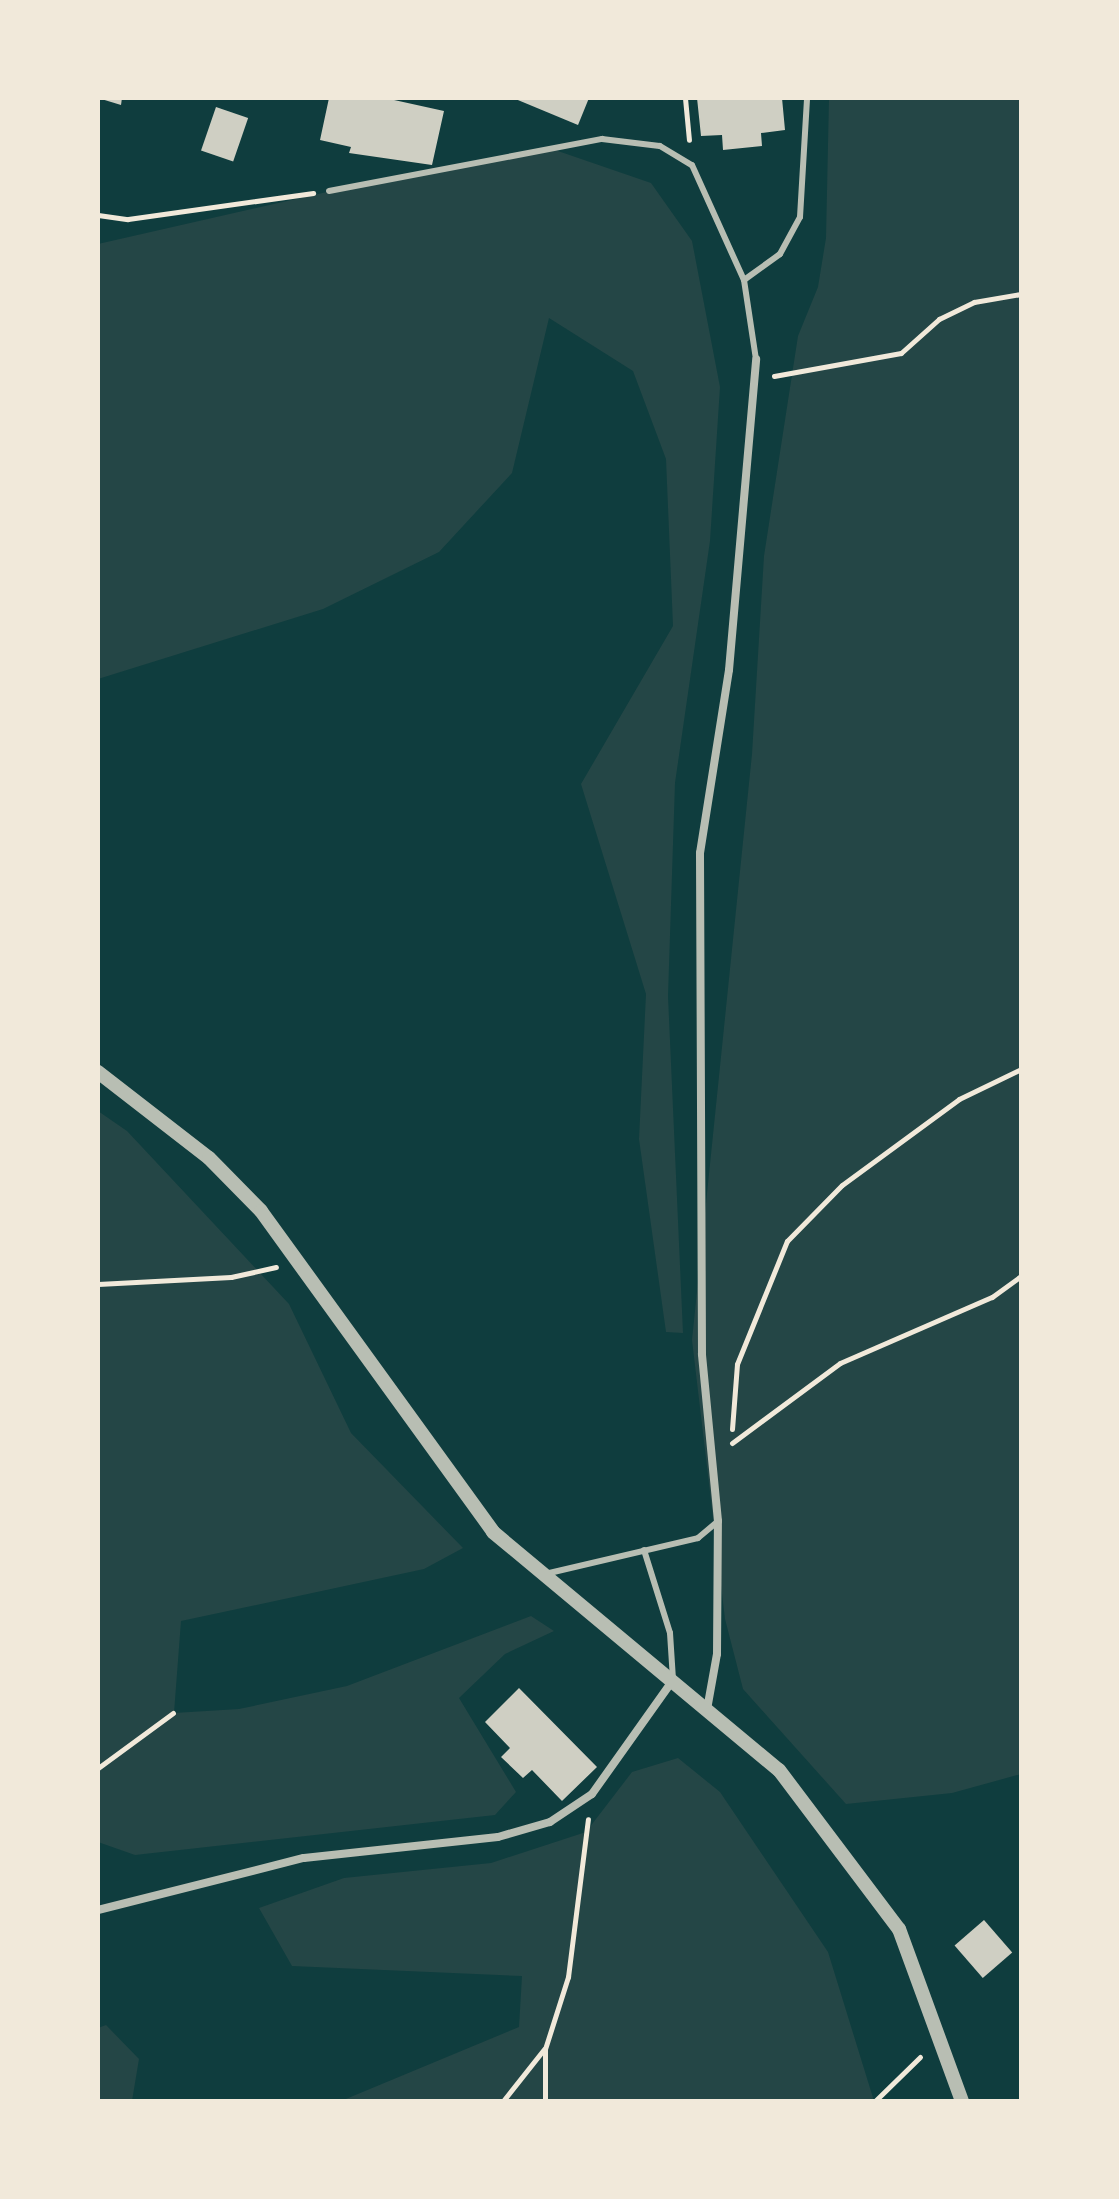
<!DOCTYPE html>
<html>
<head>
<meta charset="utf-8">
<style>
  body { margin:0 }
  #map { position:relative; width:1119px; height:2199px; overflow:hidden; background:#0f3d3e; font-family:Raleway,sans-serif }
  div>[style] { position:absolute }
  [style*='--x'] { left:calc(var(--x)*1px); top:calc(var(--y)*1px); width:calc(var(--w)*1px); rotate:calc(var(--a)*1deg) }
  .green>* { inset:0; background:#244646 }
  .building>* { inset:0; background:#cfcfc3; transform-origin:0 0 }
  .path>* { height:5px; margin:-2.5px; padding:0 2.5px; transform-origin:2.5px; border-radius:2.5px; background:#f1e9da }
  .service>* { height:6px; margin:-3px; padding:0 3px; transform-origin:3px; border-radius:3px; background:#b8beb3 }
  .minor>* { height:8px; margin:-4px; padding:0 4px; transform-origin:4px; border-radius:4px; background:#b8beb3 }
  .tertiary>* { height:14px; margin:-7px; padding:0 7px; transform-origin:7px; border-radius:7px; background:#b8beb3 }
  span { translate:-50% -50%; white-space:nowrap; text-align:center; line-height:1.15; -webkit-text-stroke:7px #f1e9da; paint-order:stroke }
  .frame { position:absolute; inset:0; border:100px solid #f1e9da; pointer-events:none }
</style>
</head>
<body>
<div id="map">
  <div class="green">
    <i style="clip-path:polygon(829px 98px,1021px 98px,1021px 1774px,952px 1793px,846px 1804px,743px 1689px,725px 1619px,692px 1340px,752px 754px,764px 556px,798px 336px,818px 287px,826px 238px)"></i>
    <i style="clip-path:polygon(555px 150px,651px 183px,692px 241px,720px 387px,710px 541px,675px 783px,668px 996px,683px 1333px,666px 1332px,639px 1139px,646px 994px,581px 784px,673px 626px,666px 459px,633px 371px,549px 318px,512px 473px,439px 552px,323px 609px,98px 679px,98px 244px,349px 187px)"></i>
    <i style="clip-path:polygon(98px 1111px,127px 1131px,289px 1304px,351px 1433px,463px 1548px,424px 1569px,181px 1621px,174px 1713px,239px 1709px,347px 1686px,531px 1616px,554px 1631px,505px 1654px,459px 1698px,516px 1792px,495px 1815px,135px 1855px,98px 1842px)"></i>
    <i style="clip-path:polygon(678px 1758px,720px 1792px,828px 1952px,874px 2101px,341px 2101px,519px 2027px,522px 1976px,292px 1966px,259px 1908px,344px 1878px,491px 1863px,586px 1832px,632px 1772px)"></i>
    <i style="clip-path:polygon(106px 2025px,139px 2059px,132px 2101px,98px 2101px,98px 2028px)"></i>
  </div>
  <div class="building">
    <i style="clip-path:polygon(98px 98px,122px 98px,121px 105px)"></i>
    <i style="clip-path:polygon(329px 98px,385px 98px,444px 111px,432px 165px,349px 153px,351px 147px,320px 140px)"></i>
    <i style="clip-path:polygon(513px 98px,589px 98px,578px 125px)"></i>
    <i style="clip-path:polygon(697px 98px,782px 98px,785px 130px,761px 133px,762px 146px,723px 150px,722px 135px,701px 136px)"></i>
    <i style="left:216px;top:107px;width:34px;height:46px;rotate:19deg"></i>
    <i style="clip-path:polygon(519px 1688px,597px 1767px,562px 1801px,532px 1770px,523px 1778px,501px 1757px,510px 1748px,485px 1722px)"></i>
    <i style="left:984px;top:1920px;width:43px;height:39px;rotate:49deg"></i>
  </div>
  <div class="path">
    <i style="--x:685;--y:98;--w:42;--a:84.6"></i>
    <i style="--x:98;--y:215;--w:30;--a:8"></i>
    <i style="--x:128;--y:219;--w:187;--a:-8"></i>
    <i style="--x:774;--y:376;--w:129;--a:-10.3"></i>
    <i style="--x:901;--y:353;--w:51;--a:-41.8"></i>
    <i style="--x:939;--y:319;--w:39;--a:-26"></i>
    <i style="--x:974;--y:302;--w:48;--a:-9.7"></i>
    <i style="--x:98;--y:1284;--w:133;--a:-3"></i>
    <i style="--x:231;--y:1277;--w:46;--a:-12.5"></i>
    <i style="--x:732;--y:1429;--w:65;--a:-85.6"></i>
    <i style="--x:737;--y:1364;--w:133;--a:-67.9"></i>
    <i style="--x:787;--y:1241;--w:78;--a:-45.5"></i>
    <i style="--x:842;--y:1185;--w:145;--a:-36.3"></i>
    <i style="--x:959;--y:1099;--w:69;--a:-25.8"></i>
    <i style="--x:732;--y:1443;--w:134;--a:-36.5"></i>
    <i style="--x:840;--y:1363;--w:166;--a:-23.5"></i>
    <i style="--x:992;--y:1297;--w:36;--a:-36"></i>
    <i style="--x:98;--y:1768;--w:93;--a:-36.3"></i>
    <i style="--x:503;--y:2101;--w:66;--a:-51.7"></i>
    <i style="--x:545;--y:2101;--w:52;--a:-90"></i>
    <i style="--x:545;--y:2049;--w:76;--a:-72.3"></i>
    <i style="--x:568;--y:1977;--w:159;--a:-82.8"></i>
    <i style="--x:875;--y:2101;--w:63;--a:-44.4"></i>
  </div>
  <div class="service">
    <i style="--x:329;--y:191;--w:278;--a:-10.8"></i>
    <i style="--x:602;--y:139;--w:58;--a:6.9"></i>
    <i style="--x:660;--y:146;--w:37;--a:31"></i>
    <i style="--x:692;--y:165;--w:126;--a:65.7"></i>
    <i style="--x:744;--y:280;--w:80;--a:81.4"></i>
    <i style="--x:744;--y:280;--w:44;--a:-35.8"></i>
    <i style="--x:780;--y:254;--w:42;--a:-61.6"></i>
    <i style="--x:800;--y:217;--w:119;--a:-86.6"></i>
    <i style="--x:644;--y:1550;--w:87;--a:72.6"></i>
    <i style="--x:670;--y:1633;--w:46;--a:86.3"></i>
    <i style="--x:545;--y:1574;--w:157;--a:-13.2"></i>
    <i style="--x:698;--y:1538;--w:26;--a:-40"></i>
  </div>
  <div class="minor">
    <i style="--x:708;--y:1704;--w:51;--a:-79.8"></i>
    <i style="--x:717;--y:1654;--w:133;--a:-89.6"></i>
    <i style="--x:718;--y:1521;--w:168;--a:-95.5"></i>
    <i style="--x:702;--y:1354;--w:501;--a:-90.23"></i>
    <i style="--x:700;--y:853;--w:185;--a:-81"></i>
    <i style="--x:729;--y:670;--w:312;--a:-85"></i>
    <i style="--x:98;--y:1910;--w:212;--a:-14.2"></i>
    <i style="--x:304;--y:1858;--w:195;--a:-6.2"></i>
    <i style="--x:498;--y:1837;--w:54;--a:-16.1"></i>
    <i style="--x:550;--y:1822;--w:50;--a:-33.7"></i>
    <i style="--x:592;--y:1794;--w:140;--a:-54.6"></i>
  </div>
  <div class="tertiary">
    <i style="--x:98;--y:1072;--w:140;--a:37.8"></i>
    <i style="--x:209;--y:1158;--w:74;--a:45.5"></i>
    <i style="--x:261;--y:1211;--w:396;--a:54.1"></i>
    <i style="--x:493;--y:1532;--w:372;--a:39.8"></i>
    <i style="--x:779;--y:1770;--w:199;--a:53"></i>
    <i style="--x:899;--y:1929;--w:183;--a:69.9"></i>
  </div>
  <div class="frame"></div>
</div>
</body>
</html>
